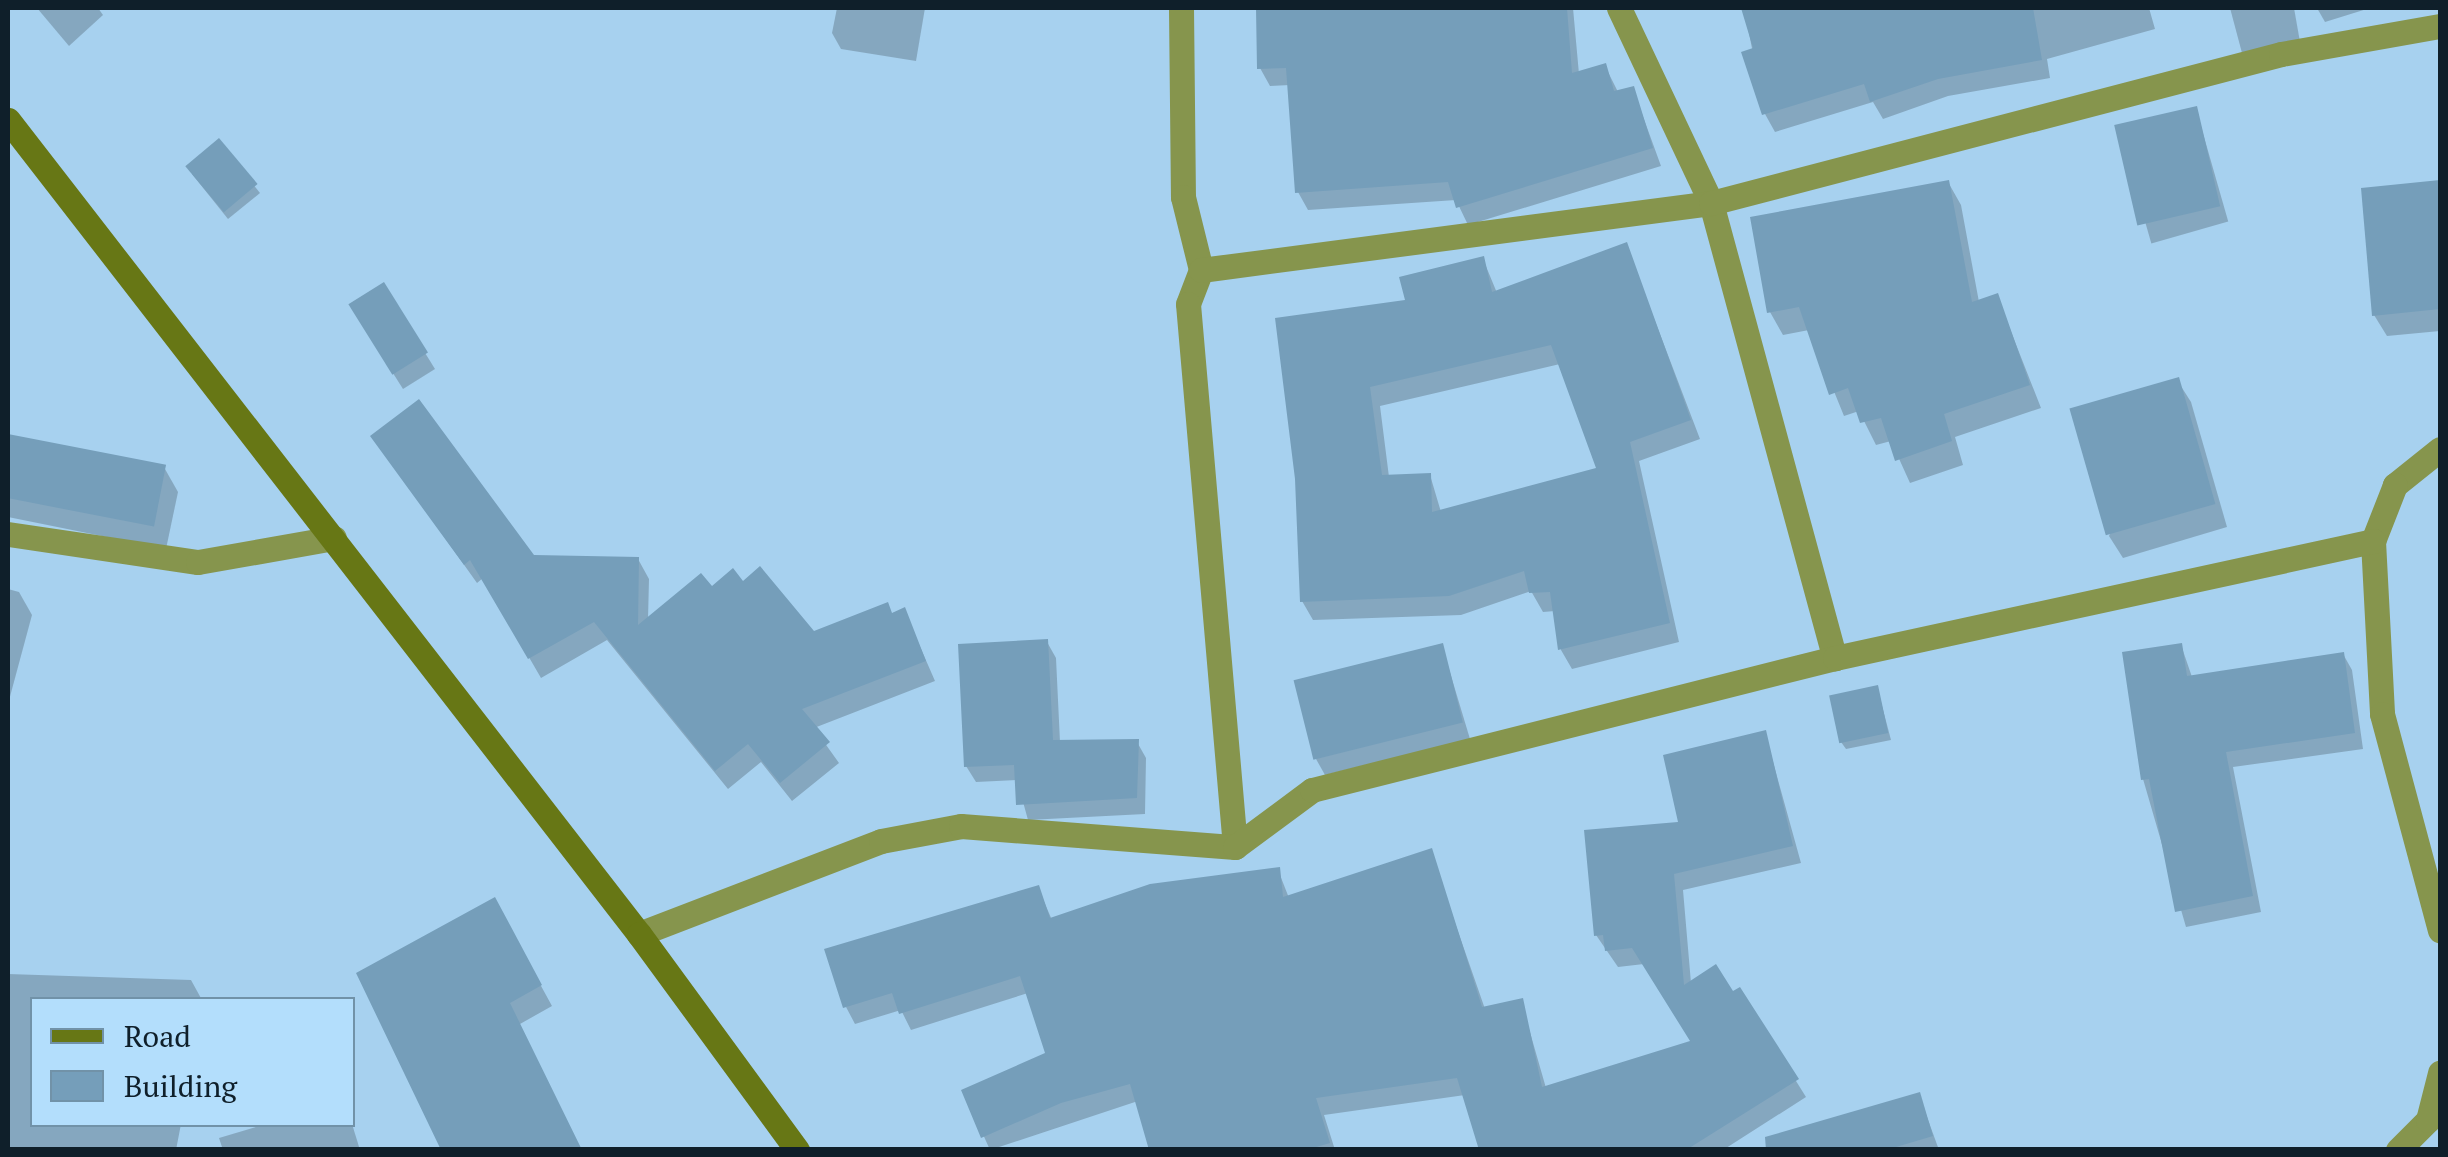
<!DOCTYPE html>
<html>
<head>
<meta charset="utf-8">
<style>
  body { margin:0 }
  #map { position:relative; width:2448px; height:1157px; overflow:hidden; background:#a7d1ef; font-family:"PT Serif",serif }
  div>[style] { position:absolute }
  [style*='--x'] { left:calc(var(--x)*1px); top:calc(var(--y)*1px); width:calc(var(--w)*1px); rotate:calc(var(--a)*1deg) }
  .shadow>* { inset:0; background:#0003; transform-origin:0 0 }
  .building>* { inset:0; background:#759eba; transform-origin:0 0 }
  .minor>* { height:25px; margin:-12.5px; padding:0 12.5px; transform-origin:12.5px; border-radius:12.5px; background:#86954d }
  .secondary>* { height:25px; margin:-12.5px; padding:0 12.5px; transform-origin:12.5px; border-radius:12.5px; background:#677715 }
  span { translate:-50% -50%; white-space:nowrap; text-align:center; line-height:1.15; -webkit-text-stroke:8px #b3defc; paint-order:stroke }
  .frame { position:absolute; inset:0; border:10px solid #0f1f2a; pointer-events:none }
  .legend { position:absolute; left:30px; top:997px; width:325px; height:130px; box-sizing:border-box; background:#b3defc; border:2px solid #7192a8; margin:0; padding:12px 18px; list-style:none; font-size:30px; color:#0f1f2a }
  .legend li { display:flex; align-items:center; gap:20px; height:50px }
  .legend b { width:50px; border:2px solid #7192a8 }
</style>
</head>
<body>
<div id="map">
  <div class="shadow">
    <i style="clip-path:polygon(37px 8px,98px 8px,103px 15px,69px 46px)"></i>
    <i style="clip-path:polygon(837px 8px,925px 8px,916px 61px,841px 49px,832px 33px)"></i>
    <i style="clip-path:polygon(1258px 8px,1573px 8px,1579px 74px,1605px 66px,1618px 92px,1633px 89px,1661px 166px,1468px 225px,1456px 200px,1308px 210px,1298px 192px,1290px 85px,1270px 86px,1260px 68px)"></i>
    <i style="clip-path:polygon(1744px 8px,2149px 8px,2155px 29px,2047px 59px,2050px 78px,1948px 96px,1883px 119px,1873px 102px,1775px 132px,1765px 114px)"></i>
    <i style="clip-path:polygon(2230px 8px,2294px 8px,2300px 42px,2242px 53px)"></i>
    <i style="clip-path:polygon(2317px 8px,2370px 8px,2325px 22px)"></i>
    <i style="left:2196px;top:109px;width:117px;height:80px;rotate:74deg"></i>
    <i style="clip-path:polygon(219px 141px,260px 193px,228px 219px,192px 174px)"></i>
    <i style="clip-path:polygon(1948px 182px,1961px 205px,1979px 302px,1997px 296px,2041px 408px,1955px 437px,1963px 465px,1910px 483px,1891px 441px,1876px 445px,1859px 411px,1844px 416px,1809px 330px,1783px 335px,1770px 312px)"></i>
    <i style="clip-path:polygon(2440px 183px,2440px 331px,2387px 336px,2374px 315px,2364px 190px)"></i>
    <i style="clip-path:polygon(evenodd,1626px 245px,1700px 439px,1639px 461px,1679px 642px,1572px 669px,1561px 650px,1555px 611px,1543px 612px,1531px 591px,1461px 615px,1313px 620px,1302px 601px,1298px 479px,1408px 303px,1483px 259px,1497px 293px,1626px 245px,1560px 364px,1599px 470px,1441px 512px,1430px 475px,1389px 477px,1380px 406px,1560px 364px)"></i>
    <i style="clip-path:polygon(383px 285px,435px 369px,403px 389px,360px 321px)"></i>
    <i style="clip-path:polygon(2177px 380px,2191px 402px,2227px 527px,2123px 558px,2109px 536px)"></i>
    <i style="clip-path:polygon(8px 437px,165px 469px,178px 492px,166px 549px,8px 517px)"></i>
    <i style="clip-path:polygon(373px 437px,533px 558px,638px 559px,649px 579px,648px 620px,712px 590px,743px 584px,813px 634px,904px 610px,935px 681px,814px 728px,839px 763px,792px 801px,761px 762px,728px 789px,607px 640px,541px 678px,483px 578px,477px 583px)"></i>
    <i style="clip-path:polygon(8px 589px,19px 592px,32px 615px,8px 704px)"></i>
    <i style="clip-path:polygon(1047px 642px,1056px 658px,1060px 742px,1137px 742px,1146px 758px,1145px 814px,1028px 820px,1017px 780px,976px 782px,966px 766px)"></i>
    <i style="clip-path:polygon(2181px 645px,2192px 677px,2343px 654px,2352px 670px,2363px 749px,2233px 767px,2261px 912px,2186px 927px,2143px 779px)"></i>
    <i style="clip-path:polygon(1442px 646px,1470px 739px,1325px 775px,1316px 759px)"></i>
    <i style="clip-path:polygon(1877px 687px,1891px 740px,1846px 749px,1841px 742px)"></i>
    <i style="clip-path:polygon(1765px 733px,1801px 863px,1683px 890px,1691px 983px,1796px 1081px,1806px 1097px,1723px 1150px,1482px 1150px,1465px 1095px,1324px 1115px,1335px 1150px,1153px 1150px,1138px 1101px,990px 1150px,964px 1092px,1048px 1055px,1028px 993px,911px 1030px,901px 1010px,855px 1024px,846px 1007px,1038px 888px,1052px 920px,1278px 870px,1289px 898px,1430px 851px,1485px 1009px,1521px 1001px,1546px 1088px,1693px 1042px,1644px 964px,1618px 967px,1596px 935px,1681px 824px)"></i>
    <i style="clip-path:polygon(505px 920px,552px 1006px,520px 1024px,444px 1150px)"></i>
    <i style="clip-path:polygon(8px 974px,191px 980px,202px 1000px,32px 1000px,32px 1124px,181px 1124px,176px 1150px,8px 1150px)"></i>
    <i style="clip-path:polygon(1919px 1095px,1939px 1150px,1846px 1150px)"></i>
    <i style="clip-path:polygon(266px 1124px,352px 1124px,360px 1150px,223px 1150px,219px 1138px)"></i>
  </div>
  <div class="building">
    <i style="clip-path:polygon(1256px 8px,1567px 8px,1572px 73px,1606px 63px,1614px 91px,1634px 86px,1653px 148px,1456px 208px,1448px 182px,1295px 193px,1286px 68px,1257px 69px)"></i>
    <i style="clip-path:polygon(1741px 8px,2033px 8px,2042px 60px,1938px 79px,1870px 102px,1864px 84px,1762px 115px,1741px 52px,1753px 48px)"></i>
    <i style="left:2197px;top:106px;width:103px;height:85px;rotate:77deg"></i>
    <i style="left:219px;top:138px;width:60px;height:44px;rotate:50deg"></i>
    <i style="clip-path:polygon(1949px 180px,1972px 302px,1998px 293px,2030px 385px,1944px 414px,1952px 441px,1895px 461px,1881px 418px,1860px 423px,1848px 388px,1829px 395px,1799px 307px,1767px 313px,1750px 217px)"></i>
    <i style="clip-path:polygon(2440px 180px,2440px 309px,2372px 316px,2361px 188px)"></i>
    <i style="clip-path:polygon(evenodd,1627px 242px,1691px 420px,1630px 442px,1670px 623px,1558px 650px,1550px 592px,1529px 593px,1524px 571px,1449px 596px,1300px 602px,1295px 479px,1275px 318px,1405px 300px,1399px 277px,1484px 256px,1492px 292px,1627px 242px,1551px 345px,1596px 468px,1432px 512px,1431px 473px,1382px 475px,1370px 387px,1551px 345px)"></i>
    <i style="left:384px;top:282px;width:83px;height:42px;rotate:58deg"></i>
    <i style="left:2179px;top:377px;width:132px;height:114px;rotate:74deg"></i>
    <i style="clip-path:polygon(419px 399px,534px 555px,639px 557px,638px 625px,701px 573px,712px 586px,733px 568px,743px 581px,760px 566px,814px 631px,888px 602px,892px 613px,905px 607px,926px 661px,802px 709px,830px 742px,780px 783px,748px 744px,715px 771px,594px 622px,528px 659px,470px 560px,464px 565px,370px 436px)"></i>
    <i style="left:8px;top:434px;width:161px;height:63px;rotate:11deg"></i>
    <i style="clip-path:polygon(1048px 639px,1053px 740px,1139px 739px,1137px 798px,1016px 805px,1014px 765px,964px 767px,958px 644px)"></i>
    <i style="left:1443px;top:643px;width:82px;height:154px;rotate:76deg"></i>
    <i style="clip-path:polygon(2182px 643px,2187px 676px,2344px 652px,2355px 733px,2226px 752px,2253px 896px,2175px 912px,2149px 779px,2141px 780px,2122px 652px)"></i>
    <i style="left:1878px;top:685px;width:49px;height:50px;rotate:78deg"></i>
    <i style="clip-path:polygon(1766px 730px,1793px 846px,1674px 874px,1684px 985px,1716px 964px,1733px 991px,1740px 987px,1799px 1079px,1686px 1150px,1479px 1150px,1457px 1078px,1316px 1098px,1330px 1143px,1306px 1150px,1149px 1150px,1130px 1084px,1061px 1103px,981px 1138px,961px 1090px,1045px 1053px,1020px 976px,899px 1014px,892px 993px,843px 1008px,824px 949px,1039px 885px,1050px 918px,1150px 884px,1280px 867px,1283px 897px,1432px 848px,1482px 1007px,1523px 998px,1542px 1087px,1690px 1041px,1632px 948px,1605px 951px,1603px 935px,1594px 936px,1584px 830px,1678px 822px,1663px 755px)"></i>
    <i style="clip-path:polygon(495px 897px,542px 985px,510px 1003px,582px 1150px,441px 1150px,356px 973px)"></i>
    <i style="clip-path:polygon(1920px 1092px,1933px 1136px,1886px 1150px,1766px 1150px,1765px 1137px)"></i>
  </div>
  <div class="minor">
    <i style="--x:1181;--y:8;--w:189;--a:89.4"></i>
    <i style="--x:1183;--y:197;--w:75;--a:76.1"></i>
    <i style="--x:1201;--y:270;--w:36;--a:111"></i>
    <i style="--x:1188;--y:304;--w:545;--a:85.05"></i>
    <i style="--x:1619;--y:8;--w:216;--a:64.7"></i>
    <i style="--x:1711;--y:203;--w:472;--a:74.8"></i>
    <i style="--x:1201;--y:270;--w:514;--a:-7.48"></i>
    <i style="--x:1711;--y:203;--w:589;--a:-14.65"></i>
    <i style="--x:2281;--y:54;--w:161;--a:-10"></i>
    <i style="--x:2440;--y:449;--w:58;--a:141.3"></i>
    <i style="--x:2395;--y:485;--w:60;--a:111.4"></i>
    <i style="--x:2373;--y:541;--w:173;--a:87"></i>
    <i style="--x:2382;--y:714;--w:224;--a:75"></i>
    <i style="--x:8;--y:534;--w:192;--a:8.4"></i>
    <i style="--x:198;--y:562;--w:138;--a:-10"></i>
    <i style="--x:639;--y:934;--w:259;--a:-21"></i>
    <i style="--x:881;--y:841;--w:81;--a:-10.6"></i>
    <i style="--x:961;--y:826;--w:275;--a:4.4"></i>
    <i style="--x:1235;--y:847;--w:96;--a:-36.5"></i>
    <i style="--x:1312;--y:790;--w:539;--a:-14.17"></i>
    <i style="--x:1835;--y:658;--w:551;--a:-12.27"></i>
    <i style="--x:2398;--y:1150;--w:42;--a:-45"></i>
    <i style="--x:2428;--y:1120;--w:49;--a:-75.7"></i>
  </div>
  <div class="secondary">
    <i style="--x:8;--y:120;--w:1030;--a:52.22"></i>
    <i style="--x:639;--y:934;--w:268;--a:53.8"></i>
  </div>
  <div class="frame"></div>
  <ul class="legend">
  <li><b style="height:12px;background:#677715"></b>Road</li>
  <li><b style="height:28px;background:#759eba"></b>Building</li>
  </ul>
</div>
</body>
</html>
